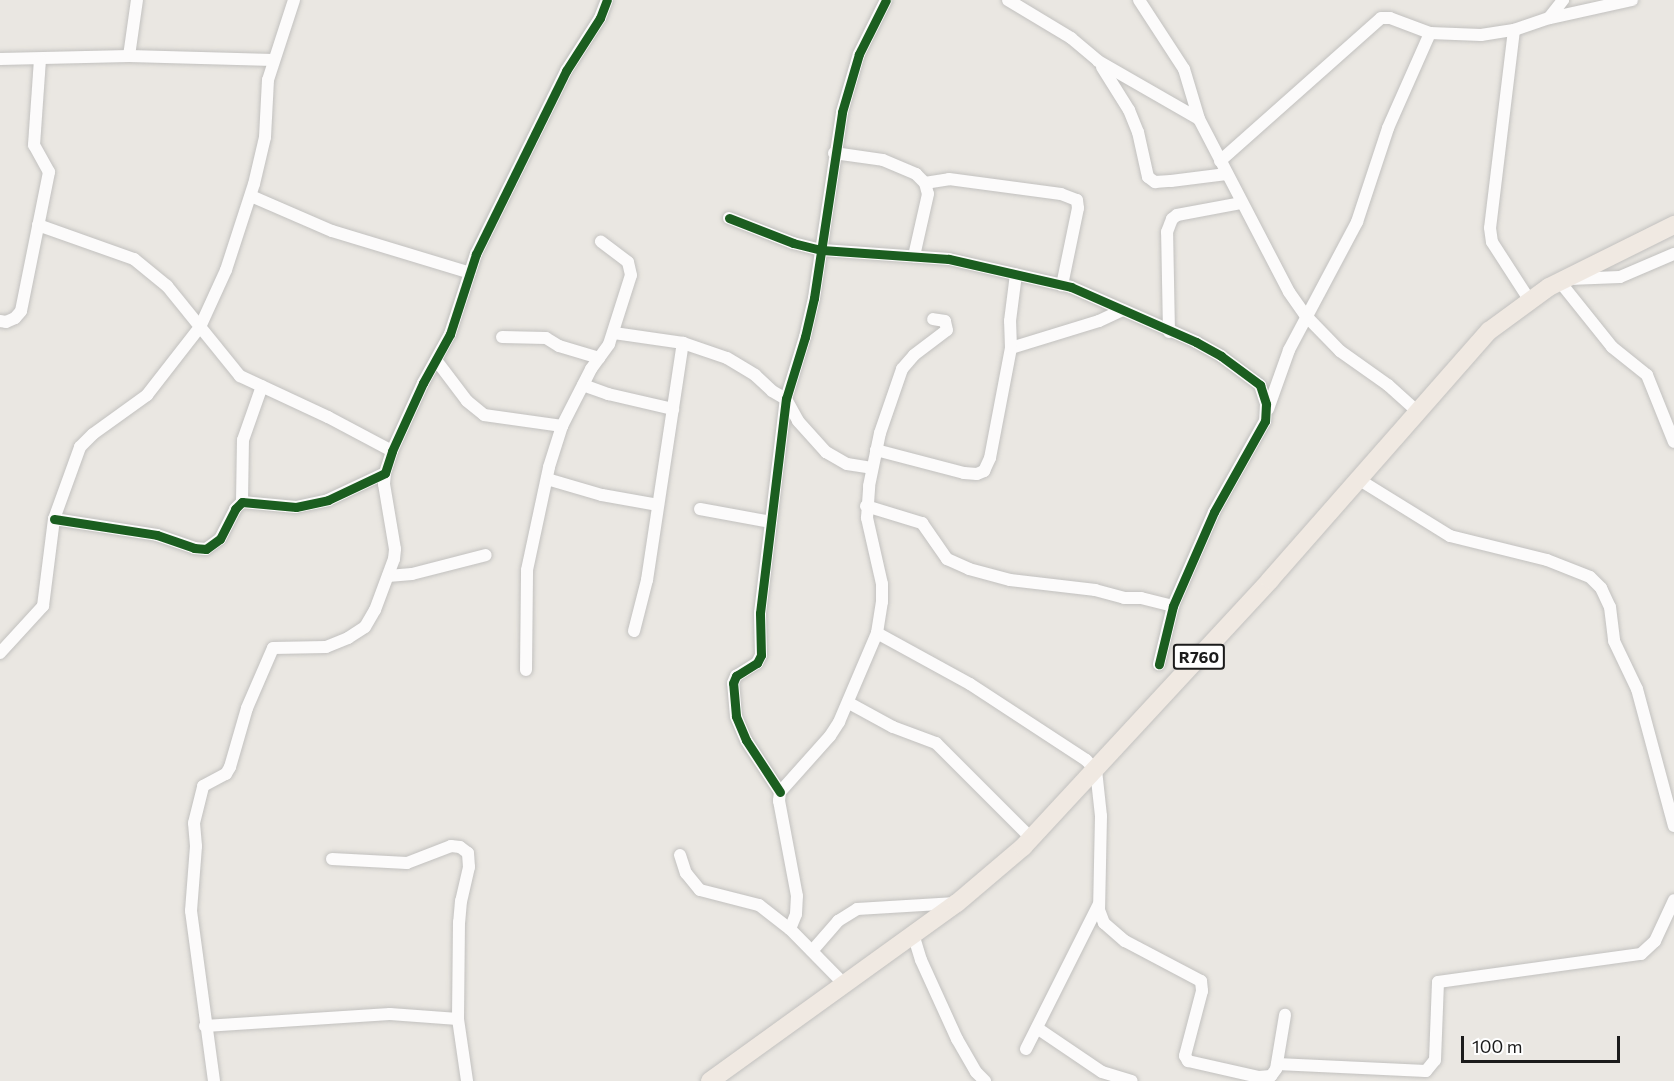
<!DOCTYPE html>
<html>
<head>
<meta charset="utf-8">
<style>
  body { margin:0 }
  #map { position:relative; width:1674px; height:1081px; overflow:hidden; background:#eae7e2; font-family:Commissioner,sans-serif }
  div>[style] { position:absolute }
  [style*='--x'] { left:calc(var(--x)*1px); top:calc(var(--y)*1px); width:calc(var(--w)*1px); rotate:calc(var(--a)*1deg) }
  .roads { filter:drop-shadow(0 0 2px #c2c1bf) drop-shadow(0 0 2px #c2c1bf) }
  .minor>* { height:12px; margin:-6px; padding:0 6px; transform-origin:6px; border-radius:6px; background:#fcfbfb }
  .primary>* { height:18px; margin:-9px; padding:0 9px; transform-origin:9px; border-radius:9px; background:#f0e9e2 }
  .cycleway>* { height:9px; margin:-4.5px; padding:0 4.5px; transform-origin:4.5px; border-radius:4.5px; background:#1b5e20 }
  span { translate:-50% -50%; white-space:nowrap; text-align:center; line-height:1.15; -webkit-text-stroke:4.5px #fff; paint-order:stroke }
  .shield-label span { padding:2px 4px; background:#fff; border:2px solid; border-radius:4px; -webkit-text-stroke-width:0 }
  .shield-label { font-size:16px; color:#1b1b1b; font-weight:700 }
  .scale { position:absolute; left:1461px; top:1036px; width:159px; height:27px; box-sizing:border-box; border:3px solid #1b1b1b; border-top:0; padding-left:8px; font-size:18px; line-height:21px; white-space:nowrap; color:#1b1b1b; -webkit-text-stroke:4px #fff; paint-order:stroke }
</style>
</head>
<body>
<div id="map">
  <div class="roads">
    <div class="minor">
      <i style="--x:1008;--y:0;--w:74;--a:31.1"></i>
      <i style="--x:1071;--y:38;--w:35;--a:40"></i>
      <i style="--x:1098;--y:61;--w:116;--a:29.9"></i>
      <i style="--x:1139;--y:0;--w:82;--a:56.9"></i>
      <i style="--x:1184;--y:69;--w:52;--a:73.3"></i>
      <i style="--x:1199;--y:119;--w:195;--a:62.5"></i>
      <i style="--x:1289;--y:292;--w:29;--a:55"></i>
      <i style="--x:1306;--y:316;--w:49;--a:45.8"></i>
      <i style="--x:1340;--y:351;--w:59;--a:35.3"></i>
      <i style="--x:1388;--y:385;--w:39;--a:42"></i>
      <i style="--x:1550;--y:18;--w:84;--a:-12.4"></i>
      <i style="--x:1514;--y:30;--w:199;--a:96.9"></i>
      <i style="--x:1490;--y:228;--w:14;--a:82"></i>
      <i style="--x:1492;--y:242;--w:70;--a:57.2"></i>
      <i style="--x:129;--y:56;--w:57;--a:-81.9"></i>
      <i style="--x:0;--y:59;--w:129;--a:-1.3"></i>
      <i style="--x:129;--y:56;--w:144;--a:1.6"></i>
      <i style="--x:1102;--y:67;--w:51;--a:57.9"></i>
      <i style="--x:1129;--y:110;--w:24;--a:68"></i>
      <i style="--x:1138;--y:132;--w:46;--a:77.5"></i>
      <i style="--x:1148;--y:177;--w:9;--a:36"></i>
      <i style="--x:1155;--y:182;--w:16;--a:-4"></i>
      <i style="--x:1171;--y:181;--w:56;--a:-7.1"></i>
      <i style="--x:834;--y:153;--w:49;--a:8.1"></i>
      <i style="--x:883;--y:160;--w:36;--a:23"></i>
      <i style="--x:916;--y:174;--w:13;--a:45"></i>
      <i style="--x:925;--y:183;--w:11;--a:75"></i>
      <i style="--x:928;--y:194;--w:64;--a:102.7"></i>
      <i style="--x:1220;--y:161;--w:215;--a:-41.6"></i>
      <i style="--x:1381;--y:18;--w:9;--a:0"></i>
      <i style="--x:1390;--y:18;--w:43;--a:20.6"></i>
      <i style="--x:1430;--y:33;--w:51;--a:2.2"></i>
      <i style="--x:1481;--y:35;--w:33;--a:-9"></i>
      <i style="--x:1514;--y:30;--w:37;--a:-19"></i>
      <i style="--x:1549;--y:18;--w:23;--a:-52"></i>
      <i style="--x:925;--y:183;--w:24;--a:-9"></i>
      <i style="--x:949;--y:179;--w:113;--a:7.6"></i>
      <i style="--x:1061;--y:194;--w:17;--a:21"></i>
      <i style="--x:1077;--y:200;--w:8;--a:83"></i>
      <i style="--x:1078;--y:208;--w:79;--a:101.7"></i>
      <i style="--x:251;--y:196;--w:88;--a:23.4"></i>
      <i style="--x:332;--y:231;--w:144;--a:16.9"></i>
      <i style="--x:729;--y:218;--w:69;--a:21.3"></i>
      <i style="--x:793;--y:243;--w:30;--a:14"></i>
      <i style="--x:822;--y:250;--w:127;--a:4.1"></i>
      <i style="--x:949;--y:259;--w:125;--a:12.9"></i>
      <i style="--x:1071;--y:287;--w:137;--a:23.7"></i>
      <i style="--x:1196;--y:342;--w:29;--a:29"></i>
      <i style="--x:1221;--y:356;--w:49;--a:36.6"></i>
      <i style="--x:1260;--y:385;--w:20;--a:72"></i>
      <i style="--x:1266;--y:404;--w:17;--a:93"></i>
      <i style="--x:1265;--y:421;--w:104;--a:119.3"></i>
      <i style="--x:1214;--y:512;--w:103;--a:113.6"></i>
      <i style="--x:1173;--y:606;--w:60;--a:103.6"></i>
      <i style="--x:38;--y:225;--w:102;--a:19.5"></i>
      <i style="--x:134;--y:259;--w:43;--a:39.3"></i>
      <i style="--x:167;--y:286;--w:116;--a:51"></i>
      <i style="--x:240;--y:376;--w:97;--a:25"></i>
      <i style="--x:328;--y:417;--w:72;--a:28"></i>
      <i style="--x:1569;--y:279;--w:51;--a:-2.2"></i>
      <i style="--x:1620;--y:277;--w:59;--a:-23.1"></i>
      <i style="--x:1560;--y:282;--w:83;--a:51.3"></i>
      <i style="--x:1612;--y:347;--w:45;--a:38.7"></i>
      <i style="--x:1647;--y:375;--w:72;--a:68.1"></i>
      <i style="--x:0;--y:321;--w:6;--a:9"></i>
      <i style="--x:6;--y:322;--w:10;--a:-24"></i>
      <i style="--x:15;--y:318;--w:9;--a:-49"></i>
      <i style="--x:21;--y:311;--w:142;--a:-78.6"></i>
      <i style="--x:49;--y:172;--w:31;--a:-119"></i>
      <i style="--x:34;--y:145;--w:86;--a:-86"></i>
      <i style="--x:1169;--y:332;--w:100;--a:-91.1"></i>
      <i style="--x:1167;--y:232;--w:14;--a:-69"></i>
      <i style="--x:1172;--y:219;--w:6;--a:-39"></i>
      <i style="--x:1177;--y:215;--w:66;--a:-10.5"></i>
      <i style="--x:614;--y:333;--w:70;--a:8.2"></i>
      <i style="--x:683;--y:343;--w:46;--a:18.8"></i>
      <i style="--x:727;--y:358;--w:33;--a:31"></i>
      <i style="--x:755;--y:375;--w:23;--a:43"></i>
      <i style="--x:772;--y:391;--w:16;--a:30"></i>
      <i style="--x:786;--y:399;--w:25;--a:61"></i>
      <i style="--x:798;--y:421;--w:42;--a:47.9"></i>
      <i style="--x:826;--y:452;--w:24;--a:30"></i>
      <i style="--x:847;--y:464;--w:25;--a:9"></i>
      <i style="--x:502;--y:337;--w:44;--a:1.3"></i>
      <i style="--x:546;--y:338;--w:15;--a:32"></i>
      <i style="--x:559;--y:346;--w:42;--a:16.7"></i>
      <i style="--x:1011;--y:348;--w:92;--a:-17.1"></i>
      <i style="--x:1099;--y:321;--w:26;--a:-25"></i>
      <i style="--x:436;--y:360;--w:51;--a:52.9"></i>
      <i style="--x:467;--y:401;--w:22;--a:39"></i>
      <i style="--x:484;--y:415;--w:79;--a:8"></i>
      <i style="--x:562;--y:426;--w:64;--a:-63"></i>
      <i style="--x:591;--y:369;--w:31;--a:-54"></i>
      <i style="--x:609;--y:344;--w:72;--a:-72.3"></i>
      <i style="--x:631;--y:275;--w:13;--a:-103"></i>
      <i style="--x:628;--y:262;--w:34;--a:-143"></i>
      <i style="--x:583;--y:385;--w:27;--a:20"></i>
      <i style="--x:608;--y:394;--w:67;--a:13"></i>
      <i style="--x:1268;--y:409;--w:63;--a:-70.4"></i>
      <i style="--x:1289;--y:350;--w:145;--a:-62"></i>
      <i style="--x:1357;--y:222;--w:99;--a:-71.7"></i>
      <i style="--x:1388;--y:128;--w:104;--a:-66.1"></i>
      <i style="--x:876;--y:450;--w:91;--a:14.6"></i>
      <i style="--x:964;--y:473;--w:13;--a:4"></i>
      <i style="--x:977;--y:474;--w:8;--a:-23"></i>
      <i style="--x:984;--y:471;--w:14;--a:-65"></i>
      <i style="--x:990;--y:458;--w:112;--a:-79.2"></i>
      <i style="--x:1011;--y:348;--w:27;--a:-92"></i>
      <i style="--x:1010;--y:321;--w:47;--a:-82.7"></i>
      <i style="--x:547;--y:479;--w:57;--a:16.2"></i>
      <i style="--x:602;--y:495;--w:57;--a:10.1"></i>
      <i style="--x:1358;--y:479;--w:108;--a:31.8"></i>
      <i style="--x:1450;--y:536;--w:100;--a:13.9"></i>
      <i style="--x:1547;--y:560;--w:46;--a:21.6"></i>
      <i style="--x:1590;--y:577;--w:16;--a:45"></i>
      <i style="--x:1601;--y:588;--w:21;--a:65"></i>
      <i style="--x:1610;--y:607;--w:34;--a:83"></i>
      <i style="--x:1614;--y:641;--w:53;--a:64.4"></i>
      <i style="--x:1637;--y:689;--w:142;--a:74.9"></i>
      <i style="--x:242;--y:502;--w:62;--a:-89.1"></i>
      <i style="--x:243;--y:440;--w:57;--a:-70.6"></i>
      <i style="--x:866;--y:506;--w:59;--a:16.9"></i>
      <i style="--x:922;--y:523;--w:44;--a:55.2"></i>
      <i style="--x:947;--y:559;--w:24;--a:24"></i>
      <i style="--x:969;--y:569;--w:42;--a:15"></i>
      <i style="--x:1010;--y:580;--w:86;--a:6.7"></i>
      <i style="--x:1095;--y:590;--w:30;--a:15"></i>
      <i style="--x:1124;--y:598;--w:17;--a:0"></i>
      <i style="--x:1141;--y:598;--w:33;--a:14"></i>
      <i style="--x:700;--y:509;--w:72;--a:10.4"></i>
      <i style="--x:54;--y:519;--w:104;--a:8.8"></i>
      <i style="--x:157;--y:535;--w:39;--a:19"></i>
      <i style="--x:194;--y:548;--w:12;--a:5"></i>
      <i style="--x:206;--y:549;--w:17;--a:-36"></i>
      <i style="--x:220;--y:539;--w:34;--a:-63"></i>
      <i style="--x:235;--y:509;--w:10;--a:-45"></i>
      <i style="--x:242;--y:502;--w:54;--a:5.3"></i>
      <i style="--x:296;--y:507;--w:33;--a:-12"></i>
      <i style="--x:328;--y:500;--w:63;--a:-25.3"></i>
      <i style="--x:385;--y:473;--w:23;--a:-72"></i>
      <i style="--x:392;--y:451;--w:75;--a:-65.5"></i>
      <i style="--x:423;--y:383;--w:56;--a:-61.1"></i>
      <i style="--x:450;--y:334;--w:84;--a:-72"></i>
      <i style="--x:476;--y:254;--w:204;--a:-63.8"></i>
      <i style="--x:566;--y:71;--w:63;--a:-57.3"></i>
      <i style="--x:600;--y:18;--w:19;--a:-69"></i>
      <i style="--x:388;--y:576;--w:24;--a:-5"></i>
      <i style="--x:412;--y:574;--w:76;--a:-14.4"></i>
      <i style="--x:634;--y:631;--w:53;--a:-75.7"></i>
      <i style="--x:647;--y:580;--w:240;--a:-81.4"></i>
      <i style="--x:877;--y:633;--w:106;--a:28.7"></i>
      <i style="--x:970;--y:684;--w:139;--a:33.2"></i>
      <i style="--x:1086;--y:760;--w:14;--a:45"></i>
      <i style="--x:1096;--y:770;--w:46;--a:83.8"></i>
      <i style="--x:1101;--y:816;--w:94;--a:91.2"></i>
      <i style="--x:1099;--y:910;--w:14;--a:69"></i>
      <i style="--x:1104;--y:923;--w:28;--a:41"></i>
      <i style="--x:1125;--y:941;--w:86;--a:27.8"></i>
      <i style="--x:1201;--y:981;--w:10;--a:84"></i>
      <i style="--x:1202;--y:991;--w:67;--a:104.7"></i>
      <i style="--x:1185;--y:1056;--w:6;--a:59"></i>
      <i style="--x:1188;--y:1061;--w:73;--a:12.7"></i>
      <i style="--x:1259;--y:1077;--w:12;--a:-5"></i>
      <i style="--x:1271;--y:1076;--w:9;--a:-54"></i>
      <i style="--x:1276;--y:1069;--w:55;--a:-80.5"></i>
      <i style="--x:0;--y:653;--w:64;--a:-47.5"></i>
      <i style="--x:43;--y:606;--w:88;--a:-82.8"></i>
      <i style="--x:54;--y:519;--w:77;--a:-70.1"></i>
      <i style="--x:80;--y:447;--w:18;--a:-45"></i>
      <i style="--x:93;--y:434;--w:67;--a:-35.8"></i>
      <i style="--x:147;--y:395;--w:86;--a:-52.1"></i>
      <i style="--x:200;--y:327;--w:63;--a:-65.5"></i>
      <i style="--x:226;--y:270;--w:90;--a:-72"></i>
      <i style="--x:254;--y:184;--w:48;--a:-76.8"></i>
      <i style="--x:265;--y:137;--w:57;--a:-87"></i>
      <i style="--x:268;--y:80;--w:84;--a:-72"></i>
      <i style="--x:526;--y:670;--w:100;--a:-89.4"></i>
      <i style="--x:527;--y:570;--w:105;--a:-77.9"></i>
      <i style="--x:549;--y:467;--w:43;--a:-72.4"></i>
      <i style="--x:849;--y:703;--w:50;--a:28.6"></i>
      <i style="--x:893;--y:727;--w:46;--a:20.4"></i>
      <i style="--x:936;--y:743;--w:134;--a:45"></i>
      <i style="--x:780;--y:792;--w:62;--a:-123.2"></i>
      <i style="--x:746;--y:740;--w:26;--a:-113"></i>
      <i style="--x:736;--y:716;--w:33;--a:-95"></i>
      <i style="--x:733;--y:683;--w:8;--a:-67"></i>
      <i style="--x:736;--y:676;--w:25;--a:-32"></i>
      <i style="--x:757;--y:663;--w:9;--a:-63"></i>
      <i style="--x:761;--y:655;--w:42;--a:-91.4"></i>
      <i style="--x:760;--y:613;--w:216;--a:-83.1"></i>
      <i style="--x:786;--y:399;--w:65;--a:-73"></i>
      <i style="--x:805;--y:337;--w:40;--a:-77"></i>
      <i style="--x:814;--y:298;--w:188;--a:-81.4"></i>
      <i style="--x:842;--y:112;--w:60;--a:-73.7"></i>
      <i style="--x:859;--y:54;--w:60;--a:-63.4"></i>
      <i style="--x:680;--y:855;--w:19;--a:72"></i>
      <i style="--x:686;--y:873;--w:22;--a:51"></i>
      <i style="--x:700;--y:890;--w:61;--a:14.3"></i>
      <i style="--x:759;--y:905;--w:39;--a:38"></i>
      <i style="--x:790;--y:929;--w:76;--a:45.5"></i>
      <i style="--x:332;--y:859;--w:75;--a:3.1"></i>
      <i style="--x:407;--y:863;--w:47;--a:-21.1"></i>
      <i style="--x:451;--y:846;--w:9;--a:6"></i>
      <i style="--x:460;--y:847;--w:10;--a:37"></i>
      <i style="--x:468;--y:853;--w:14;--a:86"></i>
      <i style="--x:469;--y:867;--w:35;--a:103"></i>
      <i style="--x:461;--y:901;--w:21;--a:95"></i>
      <i style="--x:459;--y:922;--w:97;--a:90.6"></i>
      <i style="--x:458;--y:1019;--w:63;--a:81.7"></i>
      <i style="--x:790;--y:929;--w:16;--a:-68"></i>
      <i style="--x:796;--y:914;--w:18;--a:-87"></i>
      <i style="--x:797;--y:896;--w:97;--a:-100.7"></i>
      <i style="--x:779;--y:801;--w:9;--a:-84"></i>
      <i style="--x:780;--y:792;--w:75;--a:-48.2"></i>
      <i style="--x:830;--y:736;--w:17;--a:-57"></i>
      <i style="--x:839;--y:722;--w:97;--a:-66.9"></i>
      <i style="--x:877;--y:633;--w:31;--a:-81"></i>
      <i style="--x:882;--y:602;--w:18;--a:-90"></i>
      <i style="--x:882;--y:584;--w:68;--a:-102.8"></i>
      <i style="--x:867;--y:518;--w:32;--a:-86"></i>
      <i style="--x:869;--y:486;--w:54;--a:-78.3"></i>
      <i style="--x:880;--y:433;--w:68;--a:-71"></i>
      <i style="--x:902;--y:369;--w:18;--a:-49"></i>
      <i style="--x:914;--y:355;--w:41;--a:-37.1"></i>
      <i style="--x:947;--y:330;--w:9;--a:-103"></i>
      <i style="--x:945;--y:321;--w:12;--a:-171"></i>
      <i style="--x:913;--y:934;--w:27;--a:73"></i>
      <i style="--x:921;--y:960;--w:87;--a:65.5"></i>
      <i style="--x:957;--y:1039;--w:38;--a:60"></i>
      <i style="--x:976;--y:1072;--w:13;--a:45"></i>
      <i style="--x:812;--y:951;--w:40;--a:-49"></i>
      <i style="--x:838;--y:921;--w:22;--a:-32"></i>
      <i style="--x:857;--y:909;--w:99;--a:-3.5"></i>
      <i style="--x:205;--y:1026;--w:185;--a:-3.7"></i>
      <i style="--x:390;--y:1014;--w:68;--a:4.2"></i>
      <i style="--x:1037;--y:1028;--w:78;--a:34.1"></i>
      <i style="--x:1102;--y:1072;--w:31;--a:17"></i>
      <i style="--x:1026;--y:1049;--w:162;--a:-63.3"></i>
      <i style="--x:1277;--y:1064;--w:149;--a:2.7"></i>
      <i style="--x:1426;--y:1071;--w:14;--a:-51"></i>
      <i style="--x:1435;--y:1060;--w:78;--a:-87.8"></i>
      <i style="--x:1438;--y:982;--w:205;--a:-7.9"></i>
      <i style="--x:1641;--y:954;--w:19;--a:-43"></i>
      <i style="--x:1655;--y:941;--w:45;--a:-65.1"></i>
      <i style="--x:214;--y:1081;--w:172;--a:-97.7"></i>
      <i style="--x:191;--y:911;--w:65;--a:-85.6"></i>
      <i style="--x:196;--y:846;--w:23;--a:-95"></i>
      <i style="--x:194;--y:823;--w:38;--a:-76"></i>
      <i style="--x:203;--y:786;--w:26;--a:-28"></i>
      <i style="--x:226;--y:774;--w:8;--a:-60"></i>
      <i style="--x:230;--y:767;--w:61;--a:-73.9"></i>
      <i style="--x:247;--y:708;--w:65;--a:-66.6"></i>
      <i style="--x:273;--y:648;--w:53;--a:-1.1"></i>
      <i style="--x:326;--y:647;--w:24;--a:-22"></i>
      <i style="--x:348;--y:638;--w:20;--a:-33"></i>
      <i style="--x:365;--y:627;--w:20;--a:-60"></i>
      <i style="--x:375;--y:610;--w:54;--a:-69.6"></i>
      <i style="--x:394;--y:559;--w:10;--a:-84"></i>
      <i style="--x:395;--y:549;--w:66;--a:-99.6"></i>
      <i style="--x:384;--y:484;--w:11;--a:-85"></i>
    </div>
    <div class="primary">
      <i style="--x:710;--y:1081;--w:304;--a:-35.8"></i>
      <i style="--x:957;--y:903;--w:87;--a:-40.3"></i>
      <i style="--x:1023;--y:847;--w:364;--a:-47.2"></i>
      <i style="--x:1270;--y:580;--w:332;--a:-48.7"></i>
      <i style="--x:1489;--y:331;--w:74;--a:-36.3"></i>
      <i style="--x:1549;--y:287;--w:140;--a:-26.4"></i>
    </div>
  </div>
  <div class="cycleway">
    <i style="--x:729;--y:218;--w:69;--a:21.3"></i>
    <i style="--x:793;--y:243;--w:30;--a:14"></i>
    <i style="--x:822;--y:250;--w:127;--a:4.1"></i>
    <i style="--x:949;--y:259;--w:125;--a:12.9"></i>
    <i style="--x:1071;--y:287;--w:137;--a:23.7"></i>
    <i style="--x:1196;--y:342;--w:29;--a:29"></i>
    <i style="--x:1221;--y:356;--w:49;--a:36.6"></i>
    <i style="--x:1260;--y:385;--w:20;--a:72"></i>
    <i style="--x:1266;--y:404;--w:17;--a:93"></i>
    <i style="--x:1265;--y:421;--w:104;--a:119.3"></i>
    <i style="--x:1214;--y:512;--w:103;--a:113.6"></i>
    <i style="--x:1173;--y:606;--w:60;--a:103.6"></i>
    <i style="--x:54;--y:519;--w:104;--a:8.8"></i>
    <i style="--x:157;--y:535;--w:39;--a:19"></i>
    <i style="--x:194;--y:548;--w:12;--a:5"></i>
    <i style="--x:206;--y:549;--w:17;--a:-36"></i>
    <i style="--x:220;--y:539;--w:34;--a:-63"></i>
    <i style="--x:235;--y:509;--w:10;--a:-45"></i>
    <i style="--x:242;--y:502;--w:54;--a:5.3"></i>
    <i style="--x:296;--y:507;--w:33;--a:-12"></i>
    <i style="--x:328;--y:500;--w:63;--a:-25.3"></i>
    <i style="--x:385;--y:473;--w:23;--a:-72"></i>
    <i style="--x:392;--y:451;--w:75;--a:-65.5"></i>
    <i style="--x:423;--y:383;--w:56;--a:-61.1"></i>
    <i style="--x:450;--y:334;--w:84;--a:-72"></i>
    <i style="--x:476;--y:254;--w:204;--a:-63.8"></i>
    <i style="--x:566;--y:71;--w:63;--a:-57.3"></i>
    <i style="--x:600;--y:18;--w:19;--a:-69"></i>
    <i style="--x:780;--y:792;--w:62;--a:-123.2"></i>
    <i style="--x:746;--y:740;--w:26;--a:-113"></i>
    <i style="--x:736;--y:716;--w:33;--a:-95"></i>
    <i style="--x:733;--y:683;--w:8;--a:-67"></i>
    <i style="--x:736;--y:676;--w:25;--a:-32"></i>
    <i style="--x:757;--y:663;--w:9;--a:-63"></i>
    <i style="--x:761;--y:655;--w:42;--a:-91.4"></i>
    <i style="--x:760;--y:613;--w:216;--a:-83.1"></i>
    <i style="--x:786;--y:399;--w:65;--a:-73"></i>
    <i style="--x:805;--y:337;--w:40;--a:-77"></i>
    <i style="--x:814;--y:298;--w:188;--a:-81.4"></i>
    <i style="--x:842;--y:112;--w:60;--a:-73.7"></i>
    <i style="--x:859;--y:54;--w:60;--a:-63.4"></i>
  </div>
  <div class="shield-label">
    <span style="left:1199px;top:657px">R760</span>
  </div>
  <div class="scale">100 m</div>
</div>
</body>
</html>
